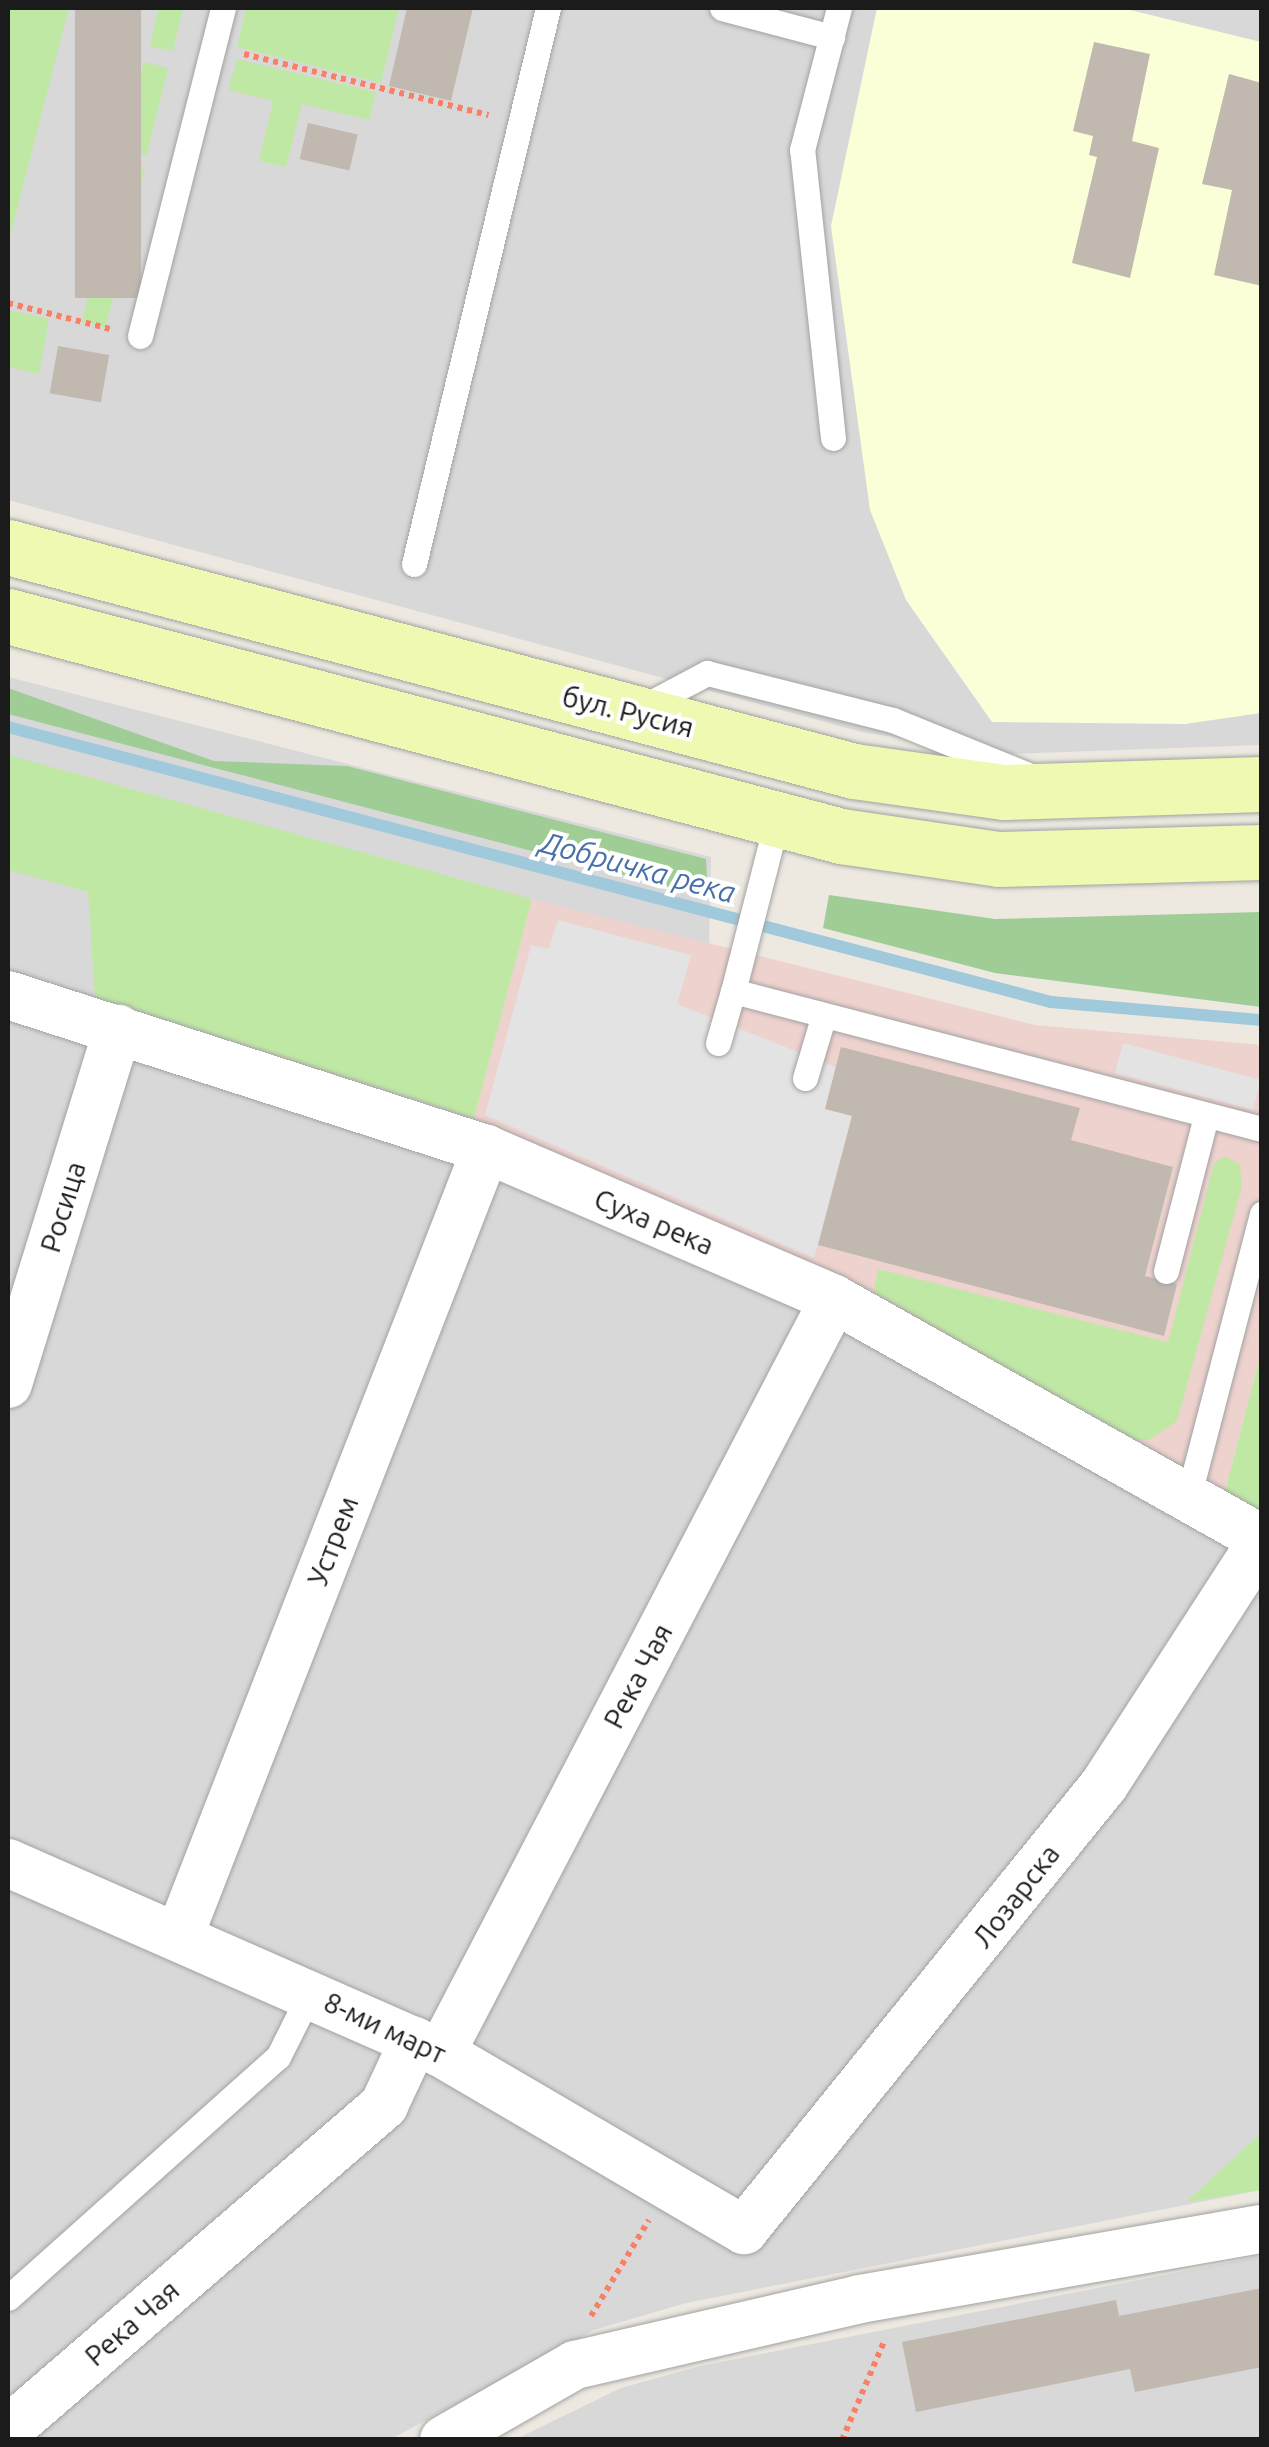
<!DOCTYPE html>
<html>
<head>
<meta charset="utf-8">
<style>
  body { margin:0 }
  #map { position:relative; width:1269px; height:2447px; overflow:hidden; background:#ede9e0; font-family:Ubuntu,sans-serif }
  div>[style] { position:absolute }
  [style*='--x'] { left:calc(var(--x)*1px); top:calc(var(--y)*1px); width:calc(var(--w)*1px); rotate:calc(var(--a)*1deg) }
  .residential>* { inset:0; background:#d9d8d8 }
  .commercial>* { inset:0; background:#eed2ce }
  .education>* { inset:0; background:#fbffd7 }
  .grass>* { inset:0; background:#c0e8a5; transform-origin:0 0 }
  .forest>* { inset:0; background:#a0cc95 }
  .parking>* { inset:0; background:#e3e3e3; transform-origin:0 0 }
  .stream>* { height:12px; margin:-6px; padding:0 6px; transform-origin:6px; border-radius:6px; background:#a0c9db }
  .building>* { inset:0; background:#c1b8b0; transform-origin:0 0 }
  .path>* { height:6px; margin-top:-3px; transform-origin:0; background:repeating-linear-gradient(90deg,#f98065 0 5px,transparent 0 10px) }
  .roads { filter:drop-shadow(0 0 2px #a2a2a2) drop-shadow(0 0 2px #a2a2a2) }
  .lane>* { height:25px; margin:-12.5px; padding:0 12.5px; transform-origin:12.5px; border-radius:12.5px; background:#fff }
  .street>* { height:48px; margin:-24px; padding:0 24px; transform-origin:24px; border-radius:24px; background:#fff }
  .secondary>* { height:55px; margin:-27.5px; padding:0 27.5px; transform-origin:27.5px; border-radius:27.5px; background:#eff9b2 }
  span { translate:-50% -50%; white-space:nowrap; text-align:center; line-height:1.15; -webkit-text-stroke:8px #fff; paint-order:stroke }
  .street-label { font-size:28px; color:#1b1b1b }
  .water-label { font-size:30px; color:#4971a9; font-style:italic }
  .frame { position:absolute; inset:0; border:10px solid #1b1b1b; pointer-events:none }
</style>
</head>
<body>
<div id="map">
  <div class="residential">
    <i style="clip-path:polygon(8px 8px,1261px 8px,1261px 745px,1007px 754px,862px 732px,8px 500px)"></i>
    <i style="clip-path:polygon(8px 677px,711px 857px,709px 946px,532px 900px,474px 1118px,845px 1276px,1261px 1512px,1261px 2190px,686px 2303px,594px 2330px,391px 2439px,8px 2439px)"></i>
    <i style="clip-path:polygon(1261px 2256px,1261px 2439px,514px 2440px,621px 2388px,700px 2366px)"></i>
  </div>
  <div class="commercial">
    <i style="clip-path:polygon(532px 899px,1035px 1025px,1261px 1045px,1261px 1353px,1224px 1495px,845px 1276px,474px 1118px)"></i>
  </div>
  <div class="education">
    <i style="clip-path:polygon(877px 8px,1122px 8px,1261px 42px,1261px 713px,1185px 724px,992px 722px,906px 600px,870px 510px,831px 226px)"></i>
  </div>
  <div class="grass">
    <i style="clip-path:polygon(8px 8px,69px 8px,8px 244px)"></i>
    <i style="clip-path:polygon(158px 8px,183px 8px,173px 51px,150px 46px)"></i>
    <i style="clip-path:polygon(246px 8px,399px 8px,381px 83px,237px 47px)"></i>
    <i style="clip-path:polygon(237px 59px,376px 92px,369px 120px,302px 104px,286px 167px,259px 161px,273px 101px,228px 90px)"></i>
    <i style="left:144px;top:62px;width:25px;height:90px;rotate:14deg"></i>
    <i style="left:121px;top:163px;width:25px;height:163px;rotate:14deg"></i>
    <i style="clip-path:polygon(8px 310px,49px 319px,39px 374px,8px 367px)"></i>
    <i style="clip-path:polygon(8px 755px,532px 899px,474px 1118px,95px 998px,88px 892px,8px 870px)"></i>
    <i style="clip-path:polygon(1226px 1156px,1240px 1165px,1242px 1186px,1177px 1421px,1149px 1440px,1130px 1440px,874px 1292px,878px 1269px,1168px 1342px,1214px 1163px)"></i>
    <i style="clip-path:polygon(1261px 1353px,1261px 1512px,1224px 1495px)"></i>
    <i style="clip-path:polygon(1261px 2133px,1261px 2190px,1186px 2202px)"></i>
  </div>
  <div class="forest">
    <i style="clip-path:polygon(8px 688px,214px 761px,347px 766px,706px 859px,708px 897px,8px 714px)"></i>
    <i style="clip-path:polygon(829px 895px,995px 919px,1261px 912px,1261px 1007px,995px 973px,823px 928px)"></i>
  </div>
  <div class="parking">
    <i style="clip-path:polygon(558px 920px,691px 955px,677px 1004px,836px 1067px,825px 1109px,852px 1116px,814px 1258px,485px 1115px,531px 945px,549px 949px)"></i>
    <i style="left:1123px;top:1043px;width:143px;height:31px;rotate:15deg"></i>
  </div>
  <div class="stream">
    <i style="--x:8;--y:727;--w:1079;--a:14.77"></i>
    <i style="--x:1051;--y:1002;--w:212;--a:4.9"></i>
  </div>
  <div class="building">
    <i style="left:75px;top:8px;width:66px;height:290px"></i>
    <i style="clip-path:polygon(407px 8px,473px 8px,451px 101px,389px 86px)"></i>
    <i style="clip-path:polygon(1094px 42px,1150px 54px,1132px 141px,1159px 148px,1130px 278px,1072px 263px,1097px 157px,1089px 155px,1093px 136px,1073px 131px)"></i>
    <i style="clip-path:polygon(1229px 74px,1262px 83px,1262px 286px,1214px 275px,1232px 190px,1202px 184px)"></i>
    <i style="left:308px;top:123px;width:51px;height:37px;rotate:13deg"></i>
    <i style="left:58px;top:346px;width:52px;height:48px;rotate:10deg"></i>
    <i style="clip-path:polygon(841px 1047px,1080px 1108px,1071px 1140px,1173px 1167px,1145px 1276px,1177px 1284px,1164px 1336px,818px 1245px,852px 1116px,825px 1109px)"></i>
    <i style="clip-path:polygon(1262px 2288px,1262px 2367px,1135px 2392px,1130px 2369px,916px 2412px,902px 2342px,1116px 2300px,1119px 2316px)"></i>
  </div>
  <div class="path">
    <i style="--x:244;--y:54;--w:252;--a:14"></i>
    <i style="--x:8;--y:303;--w:105;--a:14.3"></i>
    <i style="--x:591;--y:2316;--w:112;--a:-58.9"></i>
    <i style="--x:842;--y:2440;--w:110;--a:-66.9"></i>
  </div>
  <div class="roads">
    <div class="lane">
      <i style="--x:722;--y:8;--w:114;--a:14.8"></i>
      <i style="--x:140;--y:336;--w:338;--a:-75.8"></i>
      <i style="--x:833;--y:438;--w:290;--a:-96.1"></i>
      <i style="--x:802;--y:150;--w:147;--a:-75.4"></i>
      <i style="--x:414;--y:564;--w:572;--a:-76.45"></i>
      <i style="--x:641;--y:708;--w:75;--a:-27.9"></i>
      <i style="--x:707;--y:673;--w:192;--a:14.2"></i>
      <i style="--x:893;--y:720;--w:149;--a:22.1"></i>
      <i style="--x:777;--y:820;--w:177;--a:104.4"></i>
      <i style="--x:733;--y:991;--w:547;--a:14.62"></i>
      <i style="--x:718;--y:1043;--w:54;--a:-73.9"></i>
      <i style="--x:805;--y:1078;--w:63;--a:-73.3"></i>
      <i style="--x:1166;--y:1271;--w:160;--a:-75.5"></i>
      <i style="--x:1188;--y:1498;--w:294;--a:-75.4"></i>
      <i style="--x:8;--y:2298;--w:362;--a:-41.8"></i>
      <i style="--x:278;--y:2057;--w:72;--a:-63.4"></i>
    </div>
    <div class="street">
      <i style="--x:8;--y:995;--w:502;--a:17.86"></i>
      <i style="--x:486;--y:1149;--w:379;--a:23.3"></i>
      <i style="--x:834;--y:1299;--w:491;--a:29.3"></i>
      <i style="--x:8;--y:1384;--w:372;--a:-72.8"></i>
      <i style="--x:8;--y:1863;--w:473;--a:23.7"></i>
      <i style="--x:441;--y:2053;--w:351;--a:30.3"></i>
      <i style="--x:744;--y:2230;--w:572;--a:-51.03"></i>
      <i style="--x:1104;--y:1785;--w:291;--a:-57.1"></i>
      <i style="--x:180;--y:1934;--w:843;--a:-68.7"></i>
      <i style="--x:441;--y:2053;--w:850;--a:-62.47"></i>
      <i style="--x:8;--y:2430;--w:497;--a:-40.8"></i>
      <i style="--x:384;--y:2105;--w:71;--a:-64.9"></i>
      <i style="--x:444;--y:2440;--w:151;--a:-29.8"></i>
      <i style="--x:575;--y:2365;--w:293;--a:-13"></i>
      <i style="--x:860;--y:2299;--w:408;--a:-9.9"></i>
    </div>
    <div class="secondary">
      <i style="--x:8;--y:547;--w:875;--a:14.83"></i>
      <i style="--x:854;--y:771;--w:151;--a:8"></i>
      <i style="--x:1004;--y:792;--w:258;--a:-1.8"></i>
      <i style="--x:8;--y:616;--w:862;--a:14.79"></i>
      <i style="--x:841;--y:836;--w:160;--a:8.3"></i>
      <i style="--x:999;--y:859;--w:263;--a:-1.5"></i>
    </div>
  </div>
  <div class="street-label">
    <span style="left:628px;top:712px;rotate:14deg">бул. Русия</span>
    <span style="left:63px;top:1207px;rotate:-73deg">Росица</span>
    <span style="left:654px;top:1222px;rotate:23deg">Суха река</span>
    <span style="left:333px;top:1541px;rotate:-69deg">Устрем</span>
    <span style="left:638px;top:1676px;rotate:-62deg">Река Чая</span>
    <span style="left:1016px;top:1896px;rotate:-52deg">Лозарска</span>
    <span style="left:385px;top:2028px;rotate:25deg">8-ми март</span>
    <span style="left:132px;top:2323px;rotate:-41deg">Река Чая</span>
  </div>
  <div class="water-label">
    <span style="left:638px;top:867px;rotate:15deg">Добричка река</span>
  </div>
  <div class="frame"></div>
</div>
</body>
</html>
